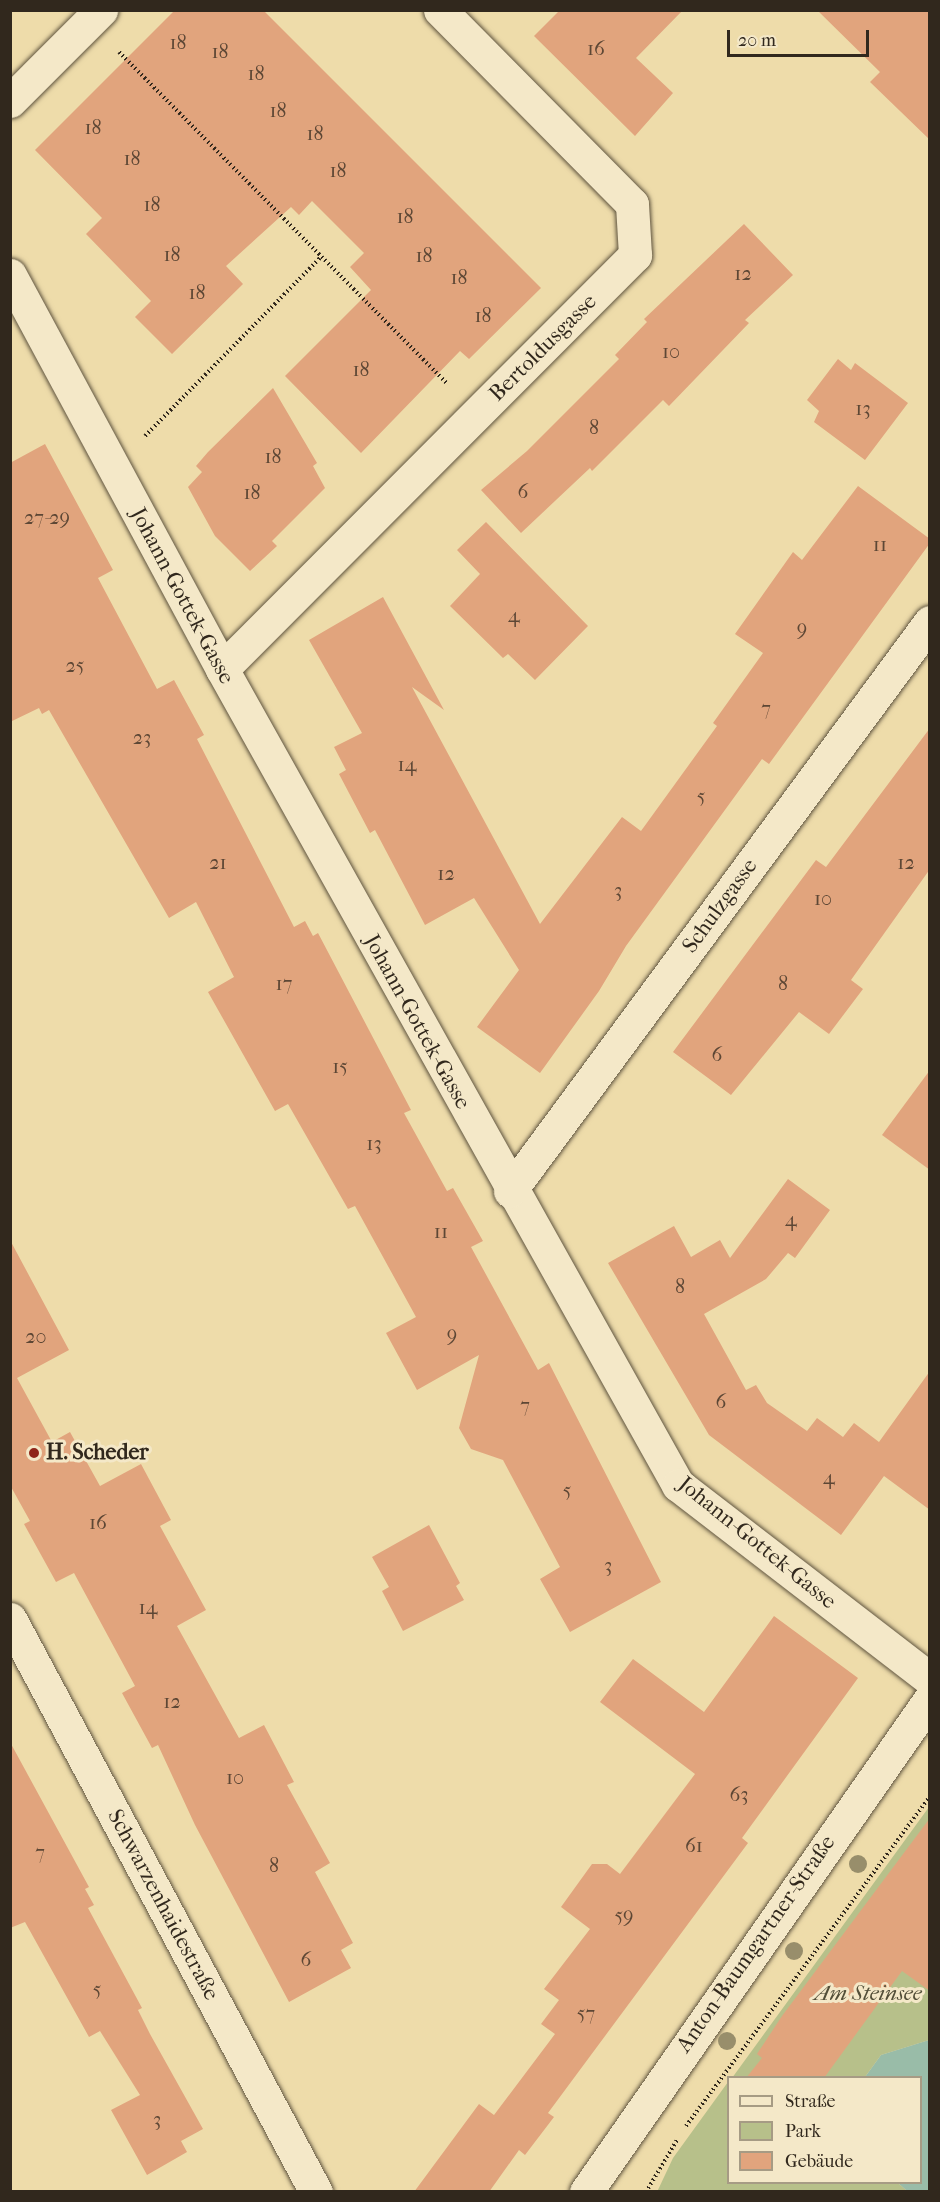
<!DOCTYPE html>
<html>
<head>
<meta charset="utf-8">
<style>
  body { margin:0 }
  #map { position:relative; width:940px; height:2202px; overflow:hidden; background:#eedcaa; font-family:"IM FELL French Canon",serif }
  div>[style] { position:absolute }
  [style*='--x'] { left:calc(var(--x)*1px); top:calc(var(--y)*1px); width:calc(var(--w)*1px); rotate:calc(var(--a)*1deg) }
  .green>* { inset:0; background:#b7c08a }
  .water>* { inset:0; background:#99bca8 }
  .building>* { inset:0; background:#e1a47d }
  .path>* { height:4px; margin-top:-2px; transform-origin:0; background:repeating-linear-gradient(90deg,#31281d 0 1.5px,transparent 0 4.5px) }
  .roads { filter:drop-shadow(0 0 2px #605540) drop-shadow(0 0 2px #605540) }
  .street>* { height:33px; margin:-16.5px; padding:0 16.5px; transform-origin:16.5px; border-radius:16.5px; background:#f4e8c8 }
  .secondary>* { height:33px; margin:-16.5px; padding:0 16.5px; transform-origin:16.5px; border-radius:16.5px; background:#f4e8c8 }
  .trees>* { width:18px; height:18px; margin:-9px; border-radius:50%; background:#988e6b }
  .dots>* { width:16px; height:16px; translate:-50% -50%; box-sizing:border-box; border:3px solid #f4e8c8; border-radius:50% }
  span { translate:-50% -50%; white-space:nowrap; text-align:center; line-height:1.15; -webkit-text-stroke:6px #f4e8c8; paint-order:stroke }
  .number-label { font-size:20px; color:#5d4735 }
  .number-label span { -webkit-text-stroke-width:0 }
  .street-label { font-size:22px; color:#31281d }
  .poi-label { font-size:22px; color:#31281d; font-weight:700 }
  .left { translate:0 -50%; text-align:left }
  .park-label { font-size:22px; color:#524e38; font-style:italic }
  .frame { position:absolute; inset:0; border:12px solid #31281d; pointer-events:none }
  .legend { position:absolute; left:727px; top:2076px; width:195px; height:108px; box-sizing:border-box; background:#f4e8c8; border:2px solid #a69b84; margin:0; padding:8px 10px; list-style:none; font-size:18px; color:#31281d }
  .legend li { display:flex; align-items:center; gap:12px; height:30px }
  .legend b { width:30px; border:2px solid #a69b84 }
  .scale { position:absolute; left:727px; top:30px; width:142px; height:27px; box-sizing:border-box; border:3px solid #31281d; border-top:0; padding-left:8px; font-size:18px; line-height:21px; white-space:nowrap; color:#31281d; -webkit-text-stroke:4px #f4e8c8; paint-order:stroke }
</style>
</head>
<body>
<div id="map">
  <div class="green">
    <i style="clip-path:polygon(929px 1807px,929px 2040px,881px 2055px,865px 2077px,732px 2078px)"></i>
    <i style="clip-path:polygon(728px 2082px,728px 2182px,898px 2183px,907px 2191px,657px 2192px,673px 2158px)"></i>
  </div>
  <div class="water">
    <i style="clip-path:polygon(929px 2040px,929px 2191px,907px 2191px,898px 2183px,920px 2182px,920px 2078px,865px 2077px,881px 2055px)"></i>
  </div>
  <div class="building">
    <i style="clip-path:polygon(175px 10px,263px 10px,541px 288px,469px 359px,460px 351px,361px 453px,285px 376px,371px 290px,350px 267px,364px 253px,312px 201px,299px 215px,291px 207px,226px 266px,243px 284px,172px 354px,135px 317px,151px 301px,86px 234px,102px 218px,35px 150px)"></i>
    <i style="clip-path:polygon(560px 10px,683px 10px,636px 58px,673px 93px,635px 136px,534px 36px)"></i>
    <i style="clip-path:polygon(817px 10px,930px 10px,930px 140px,870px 82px,880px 72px)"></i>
    <i style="clip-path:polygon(744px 224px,793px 275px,745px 320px,749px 323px,669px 406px,663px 400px,592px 471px,590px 468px,521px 533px,481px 490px,527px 451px,619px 359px,615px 355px,647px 322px,644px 319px)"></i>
    <i style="clip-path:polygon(838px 359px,851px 370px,855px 363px,908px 403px,865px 460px,814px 422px,819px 411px,807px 400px)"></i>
    <i style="clip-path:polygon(273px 388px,317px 463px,313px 466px,325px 488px,272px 541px,277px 546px,250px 571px,215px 536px,188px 487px,202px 472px,196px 466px,208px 452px)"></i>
    <i style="clip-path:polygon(45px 444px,113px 570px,98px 578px,157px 689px,174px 680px,204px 735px,197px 739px,294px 927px,305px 921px,313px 936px,318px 933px,411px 1110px,404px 1113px,447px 1191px,453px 1188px,483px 1241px,471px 1247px,538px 1370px,549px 1363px,661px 1582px,570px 1632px,540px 1579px,560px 1567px,503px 1460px,471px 1449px,459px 1428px,479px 1355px,417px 1390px,386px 1333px,416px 1317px,355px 1206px,348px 1209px,288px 1104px,275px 1111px,208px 992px,234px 977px,196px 902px,169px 918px,49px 710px,42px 714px,39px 708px,10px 722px,10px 463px)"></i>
    <i style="clip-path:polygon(858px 486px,930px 539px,930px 543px,769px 764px,762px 759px,626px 946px,599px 991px,540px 1073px,477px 1027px,519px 970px,474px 898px,425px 925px,375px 830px,370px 833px,339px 774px,346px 770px,334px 747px,362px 733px,309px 640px,383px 597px,444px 710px,412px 687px,540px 924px,622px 817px,641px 831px,717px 726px,713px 723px,763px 653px,735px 634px,793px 552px,802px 560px)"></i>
    <i style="clip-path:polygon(486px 522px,588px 626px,535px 680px,508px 654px,503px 658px,450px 606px,480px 574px,457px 550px)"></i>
    <i style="clip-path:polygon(930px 728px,930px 869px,851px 980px,863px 989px,829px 1034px,799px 1012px,731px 1095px,673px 1052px,816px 860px,826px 867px)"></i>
    <i style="clip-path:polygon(930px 1070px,930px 1170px,882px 1135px)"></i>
    <i style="clip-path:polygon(788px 1179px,830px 1210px,795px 1258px,788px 1253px,766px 1279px,704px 1314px,746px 1390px,756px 1385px,767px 1403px,807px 1431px,817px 1418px,843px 1437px,854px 1423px,879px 1442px,930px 1371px,930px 1510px,884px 1476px,841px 1535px,709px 1435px,608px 1263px,674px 1226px,691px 1257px,720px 1240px,730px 1258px)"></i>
    <i style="clip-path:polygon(10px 1240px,69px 1350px,17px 1378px,52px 1442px,70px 1432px,100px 1486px,141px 1464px,171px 1520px,160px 1526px,206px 1610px,177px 1626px,239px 1738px,264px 1725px,294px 1782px,287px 1785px,330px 1863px,315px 1872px,353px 1943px,341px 1950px,351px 1968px,289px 2002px,195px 1825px,158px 1745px,152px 1748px,122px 1693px,135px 1686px,74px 1573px,56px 1582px,24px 1524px,30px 1521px,10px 1485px)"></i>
    <i style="clip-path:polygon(429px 1525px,460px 1583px,456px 1586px,464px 1600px,403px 1631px,382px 1591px,389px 1587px,372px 1557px)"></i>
    <i style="clip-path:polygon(774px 1616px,858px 1678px,742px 1838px,748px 1843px,548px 2113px,554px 2117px,525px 2155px,519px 2150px,489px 2192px,414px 2192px,479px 2104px,494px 2115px,555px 2034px,541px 2024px,559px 2000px,544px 1989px,590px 1929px,561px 1907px,592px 1864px,607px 1864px,620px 1874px,695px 1774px,600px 1702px,633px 1659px,704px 1712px)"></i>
    <i style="clip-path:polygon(10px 1742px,89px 1887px,85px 1889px,94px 1905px,88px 1908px,142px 2008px,138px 2010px,150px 2034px,203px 2129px,181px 2141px,187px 2152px,147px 2175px,111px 2110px,140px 2095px,100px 2031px,89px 2037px,25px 1922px,10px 1928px)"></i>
    <i style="clip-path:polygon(930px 1818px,930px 1991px,902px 1971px,824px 2078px,746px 2078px,762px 2058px,757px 2054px,782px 2016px)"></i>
  </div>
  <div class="path">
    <i style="--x:119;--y:52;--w:466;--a:45.3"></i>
    <i style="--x:145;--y:436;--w:251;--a:-45.5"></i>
    <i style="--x:686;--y:2126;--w:410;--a:-53.5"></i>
    <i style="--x:646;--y:2192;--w:61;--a:-59.2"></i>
  </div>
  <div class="roads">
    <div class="street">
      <i style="--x:10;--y:101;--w:129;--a:-45"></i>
      <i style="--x:10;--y:275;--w:447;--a:61.7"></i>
      <i style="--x:222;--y:669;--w:935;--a:60.8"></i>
      <i style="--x:678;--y:1485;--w:318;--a:37.6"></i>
      <i style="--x:222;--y:669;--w:585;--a:-45.07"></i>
      <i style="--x:635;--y:255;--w:51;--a:-93.4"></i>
      <i style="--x:632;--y:204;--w:273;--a:-134.7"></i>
      <i style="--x:510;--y:1191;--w:707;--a:-53.57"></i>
      <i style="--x:10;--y:1619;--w:650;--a:61.9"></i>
    </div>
    <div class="secondary">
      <i style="--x:586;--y:2192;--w:601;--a:-55.09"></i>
    </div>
  </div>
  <div class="trees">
    <i style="left:858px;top:1864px"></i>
    <i style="left:794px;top:1951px"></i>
    <i style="left:727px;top:2041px"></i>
  </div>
  <div class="dots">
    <i style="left:34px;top:1453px;background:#8f2418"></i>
  </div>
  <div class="number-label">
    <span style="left:178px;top:42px">18</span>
    <span style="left:596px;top:48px">16</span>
    <span style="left:220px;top:51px">18</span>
    <span style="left:256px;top:73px">18</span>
    <span style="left:278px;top:110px">18</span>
    <span style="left:93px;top:127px">18</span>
    <span style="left:315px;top:133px">18</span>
    <span style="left:132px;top:158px">18</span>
    <span style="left:338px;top:170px">18</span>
    <span style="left:152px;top:204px">18</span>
    <span style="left:405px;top:216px">18</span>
    <span style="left:172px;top:254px">18</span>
    <span style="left:424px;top:255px">18</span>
    <span style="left:743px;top:273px">12</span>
    <span style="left:459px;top:277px">18</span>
    <span style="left:197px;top:292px">18</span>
    <span style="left:483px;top:315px">18</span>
    <span style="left:671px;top:351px">10</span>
    <span style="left:361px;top:369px">18</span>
    <span style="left:863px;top:408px">13</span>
    <span style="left:594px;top:427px">8</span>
    <span style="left:273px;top:456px">18</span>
    <span style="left:523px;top:491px">6</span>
    <span style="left:252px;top:492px">18</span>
    <span style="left:47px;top:517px">27-29</span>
    <span style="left:880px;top:544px">11</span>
    <span style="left:514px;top:615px">4</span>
    <span style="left:802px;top:628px">9</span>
    <span style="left:75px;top:665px">25</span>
    <span style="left:766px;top:708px">7</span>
    <span style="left:142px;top:737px">23</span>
    <span style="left:407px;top:764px">14</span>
    <span style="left:701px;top:796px">5</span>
    <span style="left:218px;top:862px">21</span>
    <span style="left:906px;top:862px">12</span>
    <span style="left:446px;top:873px">12</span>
    <span style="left:618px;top:890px">3</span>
    <span style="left:823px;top:898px">10</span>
    <span style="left:284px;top:983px">17</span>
    <span style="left:783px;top:983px">8</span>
    <span style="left:717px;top:1054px">6</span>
    <span style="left:340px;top:1066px">15</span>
    <span style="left:374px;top:1143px">13</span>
    <span style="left:791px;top:1219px">4</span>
    <span style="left:441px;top:1231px">11</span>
    <span style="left:680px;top:1286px">8</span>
    <span style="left:452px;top:1334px">9</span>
    <span style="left:36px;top:1336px">20</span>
    <span style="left:721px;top:1401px">6</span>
    <span style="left:525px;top:1405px">7</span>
    <span style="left:829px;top:1477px">4</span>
    <span style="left:567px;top:1490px">5</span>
    <span style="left:98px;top:1522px">16</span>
    <span style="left:608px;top:1565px">3</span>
    <span style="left:148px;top:1607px">14</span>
    <span style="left:172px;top:1701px">12</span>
    <span style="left:235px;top:1777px">10</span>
    <span style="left:739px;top:1794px">63</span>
    <span style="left:694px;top:1845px">61</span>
    <span style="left:40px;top:1852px">7</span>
    <span style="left:274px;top:1865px">8</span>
    <span style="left:624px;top:1915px">59</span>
    <span style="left:306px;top:1959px">6</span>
    <span style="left:97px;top:1989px">5</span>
    <span style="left:586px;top:2013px">57</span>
    <span style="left:157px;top:2119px">3</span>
  </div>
  <div class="street-label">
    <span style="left:543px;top:348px;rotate:-45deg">Bertoldusgasse</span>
    <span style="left:182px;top:596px;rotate:62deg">Johann-Gottek-Gasse</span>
    <span style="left:720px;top:906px;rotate:-54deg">Schulzgasse</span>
    <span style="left:417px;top:1022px;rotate:61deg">Johann-Gottek-Gasse</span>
    <span style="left:757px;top:1543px;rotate:39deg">Johann-Gottek-Gasse</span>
    <span style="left:163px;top:1905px;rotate:62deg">Schwarzenhaidestraße</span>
    <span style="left:756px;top:1944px;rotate:-55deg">Anton-Baumgartner-Straße</span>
  </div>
  <div class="poi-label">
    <span class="left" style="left:46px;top:1453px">H. Scheder</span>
  </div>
  <div class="park-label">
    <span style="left:868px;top:1994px">Am Steinsee</span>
  </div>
  <div class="frame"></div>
  <ul class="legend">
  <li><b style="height:8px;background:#f4e8c8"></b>Straße</li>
  <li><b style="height:16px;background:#b7c08a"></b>Park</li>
  <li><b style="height:16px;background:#e1a47d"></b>Gebäude</li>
  </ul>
  <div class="scale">20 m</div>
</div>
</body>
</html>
